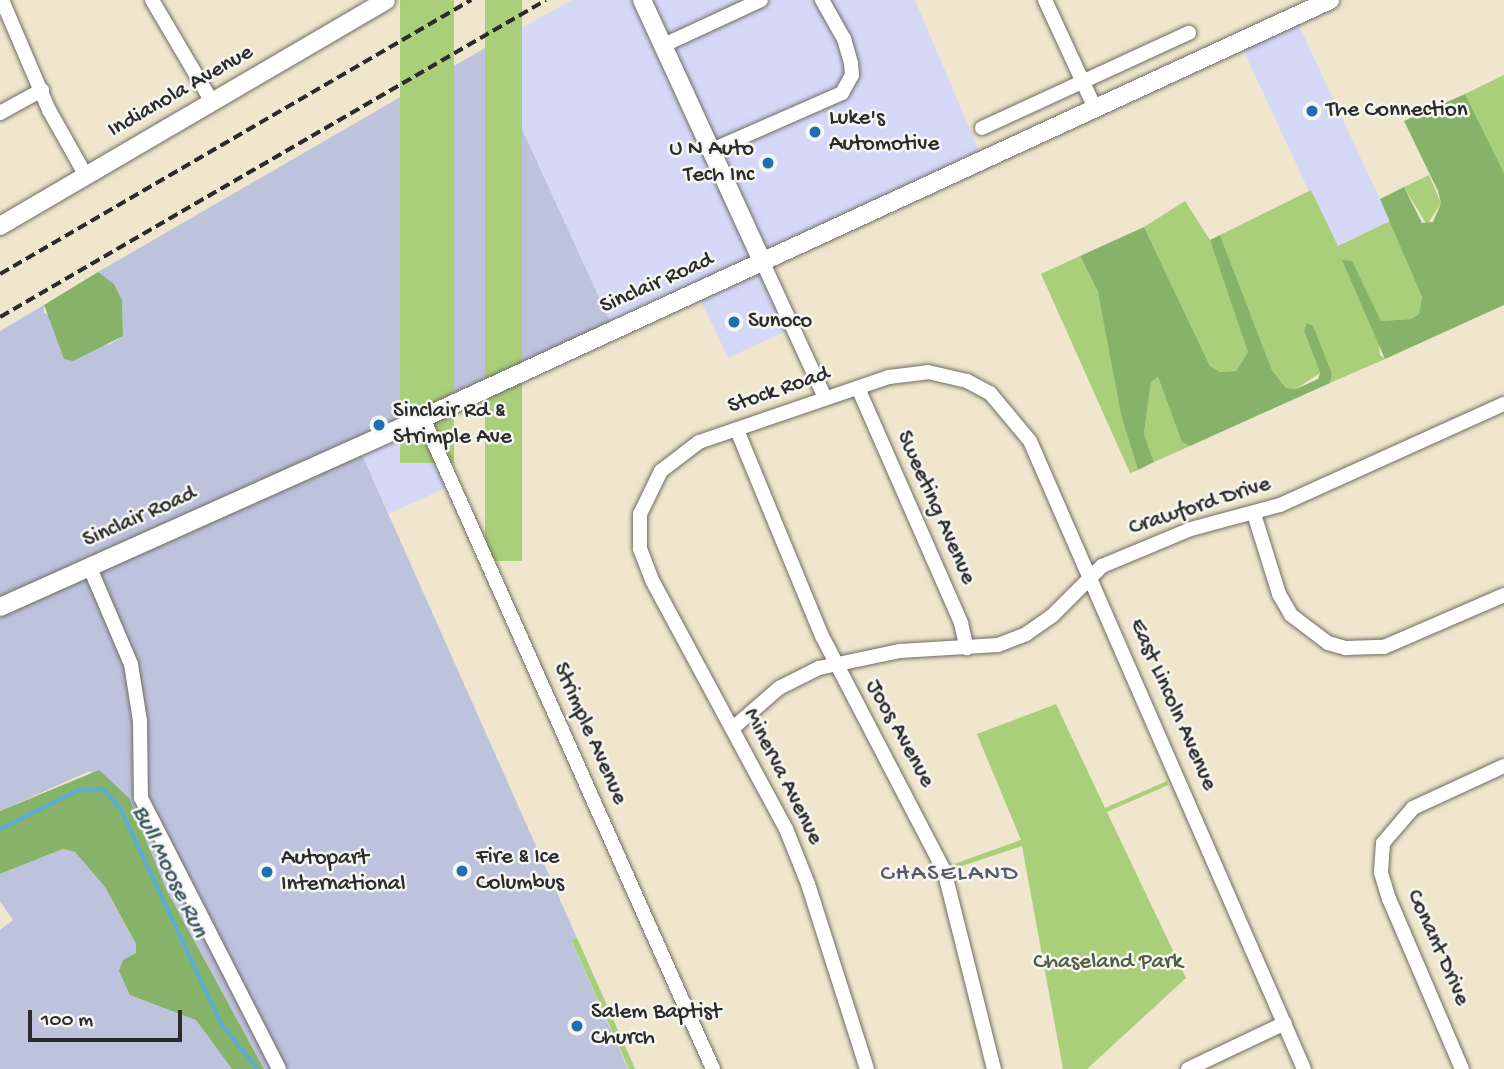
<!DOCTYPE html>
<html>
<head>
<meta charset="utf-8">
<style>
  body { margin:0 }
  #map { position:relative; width:1504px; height:1069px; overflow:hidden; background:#efe6cd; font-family:"Gochi Hand",sans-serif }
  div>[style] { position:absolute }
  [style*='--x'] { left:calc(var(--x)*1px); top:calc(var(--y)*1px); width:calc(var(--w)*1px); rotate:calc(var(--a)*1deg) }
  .built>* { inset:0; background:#d6d8f8; transform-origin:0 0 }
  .industrial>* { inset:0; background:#bec3dd }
  .green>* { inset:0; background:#a9cf7a; transform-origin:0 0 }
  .forest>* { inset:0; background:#86b26a }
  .stream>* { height:3.5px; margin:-1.75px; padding:0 1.75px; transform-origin:1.75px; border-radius:1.75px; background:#5badd6 }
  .roads { filter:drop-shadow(0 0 2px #706c64) drop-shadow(0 0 2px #706c64) }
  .minor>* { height:14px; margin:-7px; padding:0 7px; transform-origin:7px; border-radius:7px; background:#fff }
  .major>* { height:18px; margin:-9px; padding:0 9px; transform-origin:9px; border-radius:9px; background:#fff }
  .rail>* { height:3.5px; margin-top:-1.75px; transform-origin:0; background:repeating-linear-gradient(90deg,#2b2b2b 0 10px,transparent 0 15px) }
  .dots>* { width:19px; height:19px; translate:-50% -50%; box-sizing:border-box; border:4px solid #f6f6f2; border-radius:50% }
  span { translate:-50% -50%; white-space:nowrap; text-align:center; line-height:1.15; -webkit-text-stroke:5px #f6f6f2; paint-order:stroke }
  .street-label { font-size:23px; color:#2b2b2b }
  .poi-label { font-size:23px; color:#2b2b2b }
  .left { translate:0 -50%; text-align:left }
  .right { translate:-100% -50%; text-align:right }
  .park-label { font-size:23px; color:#515c43 }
  .water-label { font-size:24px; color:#3c5867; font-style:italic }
  .neighbourhood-label { font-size:24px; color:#5a586c; letter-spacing:2px }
  .scale { position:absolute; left:28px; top:1010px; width:154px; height:32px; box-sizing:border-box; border:4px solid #2b2b2b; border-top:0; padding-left:9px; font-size:21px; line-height:24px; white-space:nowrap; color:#2b2b2b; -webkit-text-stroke:5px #f6f6f2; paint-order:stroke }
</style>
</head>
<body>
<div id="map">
  <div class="built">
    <i style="clip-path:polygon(572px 0,915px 0,983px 160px,765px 261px,795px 327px,728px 358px,697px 292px,614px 330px,485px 48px)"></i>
    <i style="left:1295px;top:17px;width:225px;height:61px;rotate:65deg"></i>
    <i style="left:426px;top:416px;width:74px;height:74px;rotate:66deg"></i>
  </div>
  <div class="industrial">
    <i style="clip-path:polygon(485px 48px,614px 330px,359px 448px,577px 938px,572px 942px,628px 1069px,264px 1069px,166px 889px,90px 771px,0 811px,0 331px,44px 305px,44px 313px,109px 345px,123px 336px,122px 300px,114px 284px,98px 272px)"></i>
    <i style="clip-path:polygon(63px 849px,75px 852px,105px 887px,136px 944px,136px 953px,186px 1014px,196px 1020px,232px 1069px,0 1069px,0 930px,13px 920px,0 901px,0 874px)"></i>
  </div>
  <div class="green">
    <i style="left:400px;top:0;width:54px;height:463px"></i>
    <i style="left:485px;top:0;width:37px;height:561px"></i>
    <i style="clip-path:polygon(1504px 75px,1504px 173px,1465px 94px)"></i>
    <i style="clip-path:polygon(1429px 175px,1441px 203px,1427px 225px,1404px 187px)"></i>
    <i style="clip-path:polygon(1311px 190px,1338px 246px,1390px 221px,1422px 297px,1419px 314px,1411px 319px,1381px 321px,1377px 317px,1380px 355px,1385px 359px,1330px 383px,1332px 374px,1304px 331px,1320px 373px,1296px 389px,1286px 388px,1272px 370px,1220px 235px)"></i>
    <i style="clip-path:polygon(1185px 201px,1210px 240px,1243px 328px,1248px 352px,1236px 371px,1220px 372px,1210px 366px,1144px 227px)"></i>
    <i style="clip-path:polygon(1080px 256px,1098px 292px,1107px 324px,1122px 419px,1138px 470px,1130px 473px,1041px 274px)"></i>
    <i style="clip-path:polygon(1158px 377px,1182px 441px,1190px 446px,1154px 462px,1144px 434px,1151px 382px)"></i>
    <i style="clip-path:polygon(1056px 704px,1105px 808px,1167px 781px,1168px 785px,1107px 812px,1186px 978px,1087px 1069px,1063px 1069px,1022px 846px,956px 868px,954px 864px,1021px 840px,977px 734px)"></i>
    <i style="left:577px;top:938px;width:143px;height:6px;rotate:66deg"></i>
  </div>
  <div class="forest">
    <i style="clip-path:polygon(1465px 94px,1504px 173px,1504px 305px,1385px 359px,1342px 260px,1352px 261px,1381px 321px,1411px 319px,1419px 314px,1422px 297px,1380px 199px,1404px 187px,1422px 223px,1433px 222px,1441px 203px,1438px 191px,1404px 121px)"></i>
    <i style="clip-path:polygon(1144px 227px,1210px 366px,1220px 372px,1236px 371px,1248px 352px,1210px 240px,1220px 235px,1272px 370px,1286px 388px,1296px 389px,1318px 379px,1320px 373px,1304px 331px,1307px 323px,1313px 326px,1332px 374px,1330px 383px,1190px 446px,1182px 442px,1158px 377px,1151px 382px,1144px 434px,1154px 462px,1138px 470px,1122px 419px,1098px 292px,1080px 256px)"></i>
    <i style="clip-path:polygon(98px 272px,114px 284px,122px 300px,123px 336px,73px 361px,64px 359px,44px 305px)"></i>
    <i style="clip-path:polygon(99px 770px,129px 798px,166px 889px,264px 1069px,232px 1069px,196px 1020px,130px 995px,119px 971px,123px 960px,136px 953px,136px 944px,105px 887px,75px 852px,63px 849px,0 874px,0 811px)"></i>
  </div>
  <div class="stream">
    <i style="--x:0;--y:829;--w:88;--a:-26.3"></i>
    <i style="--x:79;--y:790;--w:25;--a:-2"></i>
    <i style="--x:104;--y:789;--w:26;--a:50"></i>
    <i style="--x:121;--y:809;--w:238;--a:64.9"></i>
    <i style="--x:222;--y:1025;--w:57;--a:50.7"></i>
  </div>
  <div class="roads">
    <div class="minor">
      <i style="--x:2;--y:0;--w:120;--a:66.9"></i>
      <i style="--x:49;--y:110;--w:76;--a:60.7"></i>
      <i style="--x:152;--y:0;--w:118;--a:59.5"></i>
      <i style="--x:1045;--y:0;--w:119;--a:65.2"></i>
      <i style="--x:662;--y:46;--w:109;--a:-24.9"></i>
      <i style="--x:0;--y:113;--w:48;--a:-28.7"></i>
      <i style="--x:982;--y:128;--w:228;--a:-24.7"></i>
      <i style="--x:710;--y:151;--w:144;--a:-23.7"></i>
      <i style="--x:842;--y:93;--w:21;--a:-61"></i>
      <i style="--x:852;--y:75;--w:12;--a:-95"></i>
      <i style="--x:851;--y:63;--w:25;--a:-106"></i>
      <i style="--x:844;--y:39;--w:45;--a:-119.4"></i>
      <i style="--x:763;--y:263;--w:149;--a:65.3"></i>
      <i style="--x:858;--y:388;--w:257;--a:66.3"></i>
      <i style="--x:961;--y:623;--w:26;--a:77"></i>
      <i style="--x:423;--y:418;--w:713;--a:65.99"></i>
      <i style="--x:737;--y:430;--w:223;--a:67.6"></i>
      <i style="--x:822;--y:636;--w:264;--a:62.5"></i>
      <i style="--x:944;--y:870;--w:205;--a:75.9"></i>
      <i style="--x:1254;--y:514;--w:84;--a:72.6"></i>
      <i style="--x:1279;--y:594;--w:24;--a:60"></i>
      <i style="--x:1291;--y:615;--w:46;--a:37.1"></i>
      <i style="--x:1328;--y:643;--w:19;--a:16"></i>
      <i style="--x:1346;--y:648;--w:38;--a:-2"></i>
      <i style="--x:1384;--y:647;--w:131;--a:-23.4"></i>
      <i style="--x:90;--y:568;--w:104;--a:66.9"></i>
      <i style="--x:131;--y:664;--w:58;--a:81"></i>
      <i style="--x:140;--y:721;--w:77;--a:89.3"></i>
      <i style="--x:141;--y:798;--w:304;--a:63"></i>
      <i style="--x:733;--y:728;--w:61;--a:-41"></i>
      <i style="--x:779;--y:688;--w:45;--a:-26.6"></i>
      <i style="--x:819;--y:668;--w:83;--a:-11.9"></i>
      <i style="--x:900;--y:651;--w:98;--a:-3.5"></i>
      <i style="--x:998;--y:645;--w:30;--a:-21"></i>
      <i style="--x:1026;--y:634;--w:32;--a:-35"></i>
      <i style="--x:1052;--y:616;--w:71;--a:-45"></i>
      <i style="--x:1102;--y:566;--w:96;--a:-22.6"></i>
      <i style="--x:1191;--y:529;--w:92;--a:-15.1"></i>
      <i style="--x:1280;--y:505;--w:246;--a:-24.3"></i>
      <i style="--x:867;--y:1069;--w:194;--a:-107.7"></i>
      <i style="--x:808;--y:884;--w:59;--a:-111.8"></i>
      <i style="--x:786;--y:829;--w:283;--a:-118.3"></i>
      <i style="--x:652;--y:580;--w:34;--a:-111"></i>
      <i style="--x:640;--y:548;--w:34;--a:-90"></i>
      <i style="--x:640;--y:514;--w:48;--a:-64"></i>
      <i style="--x:661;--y:471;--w:48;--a:-37.3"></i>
      <i style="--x:699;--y:442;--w:201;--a:-18.9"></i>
      <i style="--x:889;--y:377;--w:39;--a:-7"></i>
      <i style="--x:928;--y:372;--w:40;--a:13"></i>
      <i style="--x:967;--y:381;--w:26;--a:28"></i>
      <i style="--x:990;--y:393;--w:62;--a:50.2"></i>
      <i style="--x:1030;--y:441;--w:685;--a:66.43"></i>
      <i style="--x:1188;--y:1069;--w:107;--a:-25.4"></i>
      <i style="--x:1462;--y:1069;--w:185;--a:-113.2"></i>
      <i style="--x:1389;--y:899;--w:28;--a:-107"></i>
      <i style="--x:1381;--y:872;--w:29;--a:-86"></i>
      <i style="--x:1383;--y:843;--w:46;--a:-49.4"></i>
      <i style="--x:1413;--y:808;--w:100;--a:-24.8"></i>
    </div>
    <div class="major">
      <i style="--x:642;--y:0;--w:289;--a:65.3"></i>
      <i style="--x:0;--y:226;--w:447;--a:-30.3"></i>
      <i style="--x:0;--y:607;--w:463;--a:-24.1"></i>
      <i style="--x:423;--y:418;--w:999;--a:-24.74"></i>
    </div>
  </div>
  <div class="rail">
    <i style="--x:0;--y:274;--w:545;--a:-30.19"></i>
    <i style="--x:0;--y:317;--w:631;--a:-30.14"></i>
  </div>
  <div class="dots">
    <i style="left:1312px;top:111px;background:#1f6fb2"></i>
    <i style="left:815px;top:132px;background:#1f6fb2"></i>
    <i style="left:768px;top:163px;background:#1f6fb2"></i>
    <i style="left:734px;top:322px;background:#1f6fb2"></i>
    <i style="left:379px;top:425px;background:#1f6fb2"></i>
    <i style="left:462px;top:871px;background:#1f6fb2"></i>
    <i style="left:267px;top:872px;background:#1f6fb2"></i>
    <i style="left:577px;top:1026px;background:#1f6fb2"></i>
  </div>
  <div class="street-label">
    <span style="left:181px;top:92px;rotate:-30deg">Indianola Avenue</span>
    <span style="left:657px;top:284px;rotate:-24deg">Sinclair Road</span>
    <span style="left:779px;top:391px;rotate:-19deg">Stock Road</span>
    <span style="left:1200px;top:507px;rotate:-18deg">Crawford Drive</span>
    <span style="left:935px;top:508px;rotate:66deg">Sweeting Avenue</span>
    <span style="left:140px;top:518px;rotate:-24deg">Sinclair Road</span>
    <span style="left:1172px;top:705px;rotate:66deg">East Lincoln Avenue</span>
    <span style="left:589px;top:734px;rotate:66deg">Strimple Avenue</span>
    <span style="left:899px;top:734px;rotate:61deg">Joos Avenue</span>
    <span style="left:782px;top:777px;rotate:63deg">Minerva Avenue</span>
    <span style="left:1437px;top:948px;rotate:66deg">Conant Drive</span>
  </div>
  <div class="poi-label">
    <span class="left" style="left:1326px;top:111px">The Connection</span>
    <span class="left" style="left:829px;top:132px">Luke's<br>Automotive</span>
    <span class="right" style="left:754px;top:163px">U N Auto<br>Tech Inc</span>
    <span class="left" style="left:748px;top:322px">Sunoco</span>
    <span class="left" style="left:393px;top:425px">Sinclair Rd &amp;<br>Strimple Ave</span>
    <span class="left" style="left:476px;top:871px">Fire &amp; Ice<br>Columbus</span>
    <span class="left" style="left:281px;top:872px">Autopart<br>International</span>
    <span class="left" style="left:591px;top:1026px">Salem Baptist<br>Church</span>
  </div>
  <div class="park-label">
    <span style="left:1108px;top:963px">Chaseland Park</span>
  </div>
  <div class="water-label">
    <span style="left:169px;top:872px;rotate:64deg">Bull Moose Run</span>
  </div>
  <div class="neighbourhood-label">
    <span style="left:950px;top:875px">CHASELAND</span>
  </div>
  <div class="scale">100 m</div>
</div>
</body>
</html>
